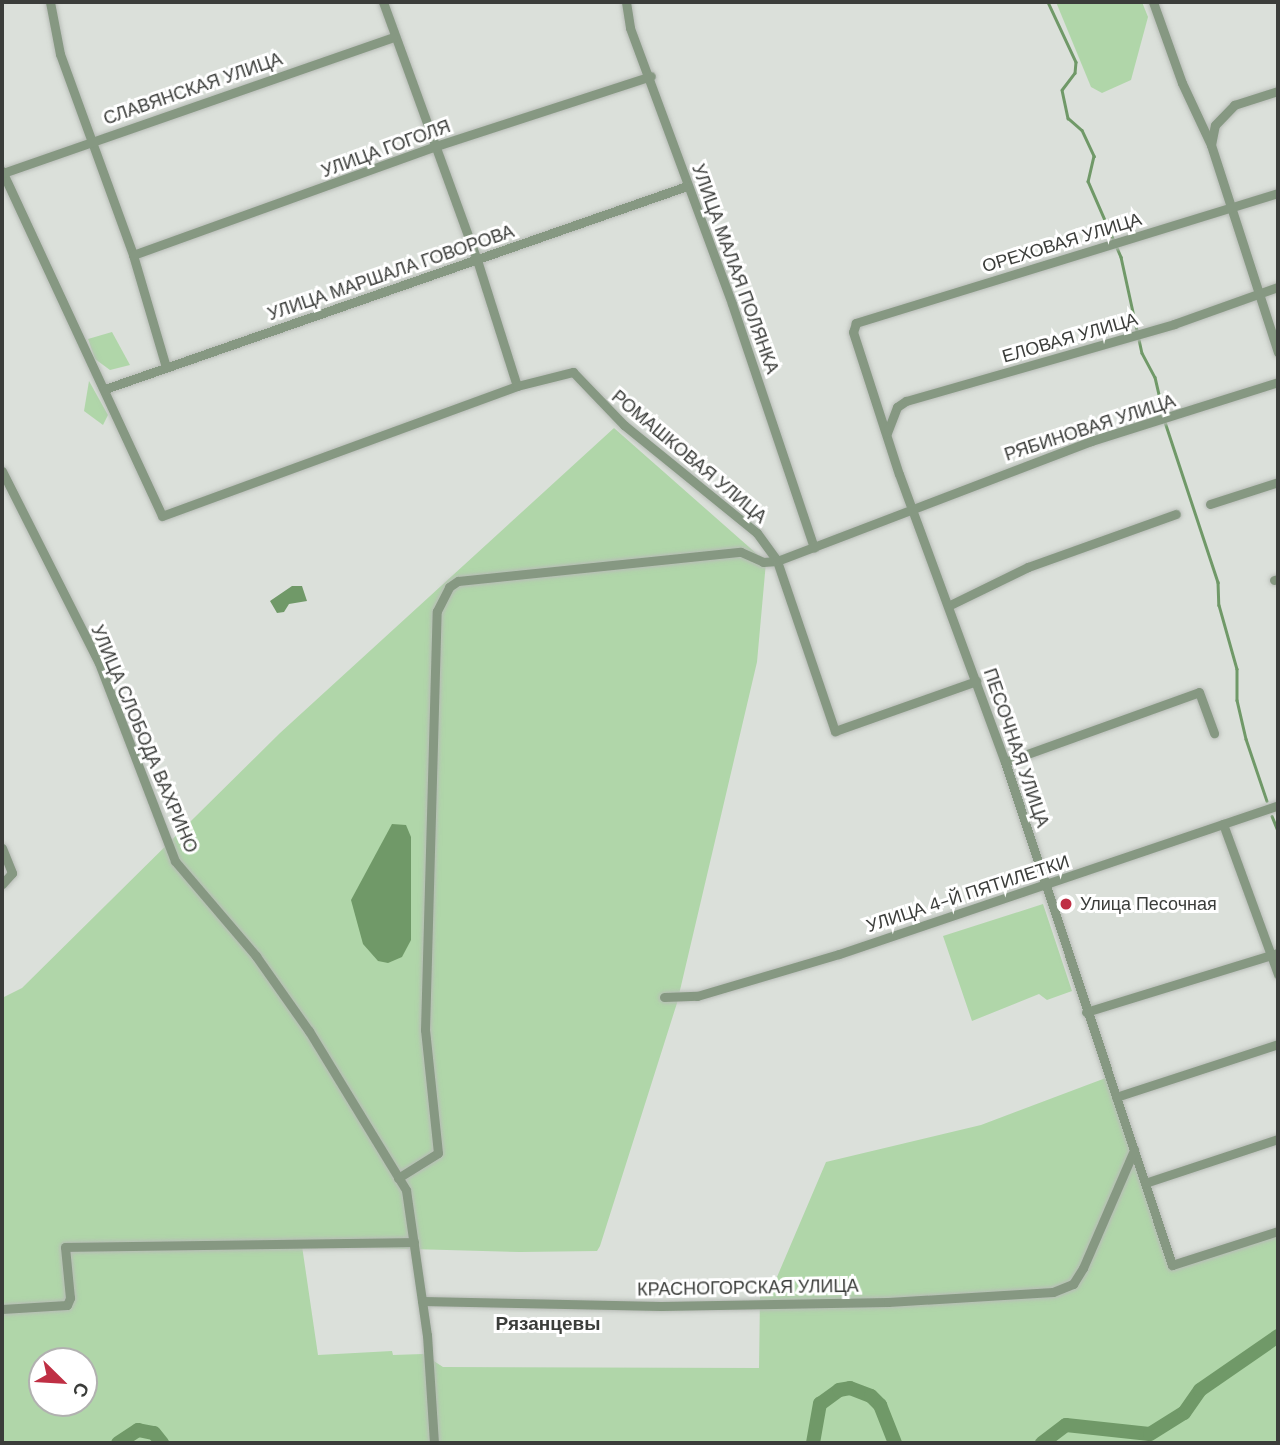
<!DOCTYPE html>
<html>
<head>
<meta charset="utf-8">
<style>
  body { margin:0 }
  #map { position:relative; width:1280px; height:1445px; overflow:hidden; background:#dbe0da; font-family:"DM Sans",sans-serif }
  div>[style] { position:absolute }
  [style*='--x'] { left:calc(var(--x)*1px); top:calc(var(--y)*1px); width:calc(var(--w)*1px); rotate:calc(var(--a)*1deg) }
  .green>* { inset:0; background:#b0d6a9 }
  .water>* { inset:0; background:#709968 }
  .stream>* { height:2.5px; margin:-1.25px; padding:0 1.25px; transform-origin:1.25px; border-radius:1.25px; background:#709968 }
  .river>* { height:14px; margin:-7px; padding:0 7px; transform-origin:7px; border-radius:7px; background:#709968 }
  .roads { filter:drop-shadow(0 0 2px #b8bcb7) drop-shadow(0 0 2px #b8bcb7) }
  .minor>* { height:9px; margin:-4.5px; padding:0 4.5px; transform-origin:4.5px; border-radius:4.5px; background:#869882 }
  .dots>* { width:19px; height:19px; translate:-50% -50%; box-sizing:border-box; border:4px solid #fff; border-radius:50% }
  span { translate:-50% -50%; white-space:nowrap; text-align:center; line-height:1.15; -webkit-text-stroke:6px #fff; paint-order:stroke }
  .street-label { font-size:18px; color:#3b3d3a }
  .poi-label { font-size:18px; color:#3b3d3a }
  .left { translate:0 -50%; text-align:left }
  .neighbourhood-label { font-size:19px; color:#3b3d3a; font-weight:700 }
  .frame { position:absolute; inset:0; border:4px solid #3b3d3a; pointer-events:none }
  .north { position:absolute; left:28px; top:1347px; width:70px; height:70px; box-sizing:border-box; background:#fff; border:2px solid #b1b1b0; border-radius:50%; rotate:114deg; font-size:19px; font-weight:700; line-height:28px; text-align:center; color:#3b3d3a }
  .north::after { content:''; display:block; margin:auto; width:24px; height:32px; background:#bf2f44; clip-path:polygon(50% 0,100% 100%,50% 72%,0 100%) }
</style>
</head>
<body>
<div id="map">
  <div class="green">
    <i style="clip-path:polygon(1056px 2px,1142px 2px,1148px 17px,1131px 80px,1102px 93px,1091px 87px)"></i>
    <i style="clip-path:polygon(112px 332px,130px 365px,110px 370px,95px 359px,88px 339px)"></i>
    <i style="clip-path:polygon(89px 381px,108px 415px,103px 425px,84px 411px)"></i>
    <i style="clip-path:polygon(evenodd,614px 428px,766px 562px,757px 662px,677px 1003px,600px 1246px,597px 1251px,520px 1252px,302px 1246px,318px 1355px,392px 1351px,393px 1355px,423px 1354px,443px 1367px,759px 1368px,760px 1296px,774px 1284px,826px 1162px,981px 1125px,1111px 1076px,1176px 1265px,1278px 1233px,1278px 1443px,2px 1443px,2px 998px,22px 988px,280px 733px,614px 428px,42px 1361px,84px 1361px,84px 1403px,42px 1403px,42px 1361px)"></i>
    <i style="clip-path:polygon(1043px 904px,1072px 991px,1047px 1000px,1039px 994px,972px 1021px,943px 936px)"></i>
  </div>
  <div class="water">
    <i style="clip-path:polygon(292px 586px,302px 586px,307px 601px,289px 604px,284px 612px,277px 613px,270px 601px)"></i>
    <i style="clip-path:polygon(392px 824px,406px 825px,411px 837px,411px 940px,402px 957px,388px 963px,378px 961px,363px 944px,351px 900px)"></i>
  </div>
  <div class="stream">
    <i style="--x:1048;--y:2;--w:66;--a:65"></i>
    <i style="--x:1076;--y:62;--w:11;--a:95"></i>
    <i style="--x:1075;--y:73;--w:21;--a:127"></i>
    <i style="--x:1062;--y:90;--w:29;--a:78"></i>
    <i style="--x:1068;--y:118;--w:18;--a:41"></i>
    <i style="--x:1082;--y:130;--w:29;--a:65"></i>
    <i style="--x:1094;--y:156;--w:26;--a:103"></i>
    <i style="--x:1088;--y:181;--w:83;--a:66.5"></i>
    <i style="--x:1121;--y:257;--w:98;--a:77.7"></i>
    <i style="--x:1142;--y:353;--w:27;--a:62"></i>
    <i style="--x:1155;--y:377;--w:39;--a:77"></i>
    <i style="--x:1165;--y:422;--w:169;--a:71.7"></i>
    <i style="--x:1218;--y:582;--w:23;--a:88"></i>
    <i style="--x:1219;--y:605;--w:66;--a:74.3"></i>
    <i style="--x:1237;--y:669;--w:31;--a:90"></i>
    <i style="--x:1237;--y:700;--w:40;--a:77"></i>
    <i style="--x:1246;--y:739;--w:65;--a:71.3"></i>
    <i style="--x:1272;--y:816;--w:16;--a:68"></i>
  </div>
  <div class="river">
    <i style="--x:118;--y:1443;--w:24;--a:-33"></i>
    <i style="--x:138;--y:1430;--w:16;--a:11"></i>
    <i style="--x:154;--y:1433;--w:13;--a:51"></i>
    <i style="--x:813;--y:1443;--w:40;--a:-80"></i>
    <i style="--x:820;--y:1404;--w:24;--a:-36"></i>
    <i style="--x:839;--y:1390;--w:11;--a:-10"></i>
    <i style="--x:850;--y:1388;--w:22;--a:21"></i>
    <i style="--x:871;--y:1396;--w:13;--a:45"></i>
    <i style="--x:880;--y:1405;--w:41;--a:68.5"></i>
    <i style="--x:1042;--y:1443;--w:30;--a:-37"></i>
    <i style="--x:1066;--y:1425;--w:84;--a:6.1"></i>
    <i style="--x:1150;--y:1434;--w:40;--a:-32"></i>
    <i style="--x:1184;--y:1413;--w:28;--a:-55"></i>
    <i style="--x:1200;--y:1390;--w:95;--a:-34.7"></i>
  </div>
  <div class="roads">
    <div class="minor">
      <i style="--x:50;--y:2;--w:53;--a:79.1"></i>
      <i style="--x:60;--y:54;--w:214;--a:70"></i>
      <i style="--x:133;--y:255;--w:117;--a:73.6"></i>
      <i style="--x:383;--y:2;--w:275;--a:70"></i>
      <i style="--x:477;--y:260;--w:132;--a:72.4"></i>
      <i style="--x:626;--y:2;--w:26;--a:81"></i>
      <i style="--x:630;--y:28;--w:294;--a:69.7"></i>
      <i style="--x:732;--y:304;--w:257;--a:71.4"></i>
      <i style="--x:1153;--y:2;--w:86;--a:70.3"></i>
      <i style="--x:1182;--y:83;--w:68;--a:64.9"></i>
      <i style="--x:1211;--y:145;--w:218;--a:72.1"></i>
      <i style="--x:1211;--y:145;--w:20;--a:-79"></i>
      <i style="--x:1215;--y:125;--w:28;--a:-46"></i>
      <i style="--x:1234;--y:105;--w:46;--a:-17.7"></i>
      <i style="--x:2;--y:171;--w:380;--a:65.1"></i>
      <i style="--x:162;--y:516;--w:378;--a:-20.1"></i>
      <i style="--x:517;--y:386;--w:58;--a:-14"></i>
      <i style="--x:573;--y:372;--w:74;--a:46.1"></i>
      <i style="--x:624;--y:425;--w:171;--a:39.1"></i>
      <i style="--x:757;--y:533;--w:34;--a:54"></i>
      <i style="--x:777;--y:561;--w:180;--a:71.2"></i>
      <i style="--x:835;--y:731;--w:150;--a:-19.5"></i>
      <i style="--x:3;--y:173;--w:413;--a:-19.2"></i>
      <i style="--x:1278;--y:193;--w:442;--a:162.9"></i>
      <i style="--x:856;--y:323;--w:9;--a:108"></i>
      <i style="--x:853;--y:332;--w:149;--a:72.1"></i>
      <i style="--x:899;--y:474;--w:307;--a:69.8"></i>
      <i style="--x:1005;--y:762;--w:530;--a:71.63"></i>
      <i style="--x:1172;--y:1265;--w:111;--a:-17.8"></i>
      <i style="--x:133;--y:255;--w:319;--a:-19.8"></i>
      <i style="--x:433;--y:147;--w:229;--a:-18"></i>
      <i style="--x:105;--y:389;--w:616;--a:-19.23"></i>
      <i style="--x:887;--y:433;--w:28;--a:-69"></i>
      <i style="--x:897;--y:407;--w:11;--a:-34"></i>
      <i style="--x:906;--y:401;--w:279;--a:-16"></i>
      <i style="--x:1174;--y:324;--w:110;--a:-19.6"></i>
      <i style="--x:2;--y:471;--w:215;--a:63.2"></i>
      <i style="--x:99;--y:663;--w:212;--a:69"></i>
      <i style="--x:175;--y:861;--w:125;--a:49.5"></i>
      <i style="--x:256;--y:956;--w:92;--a:54.8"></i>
      <i style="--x:309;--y:1031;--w:186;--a:58.6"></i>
      <i style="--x:406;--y:1190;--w:147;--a:81.8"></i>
      <i style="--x:427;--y:1335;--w:108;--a:86.3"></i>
      <i style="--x:1210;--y:504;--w:71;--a:-17.9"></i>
      <i style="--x:1274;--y:580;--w:4;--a:-14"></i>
      <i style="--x:950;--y:605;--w:87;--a:-26"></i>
      <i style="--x:1028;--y:567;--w:157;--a:-19.7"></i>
      <i style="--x:1005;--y:762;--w:206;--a:-19.8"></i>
      <i style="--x:1199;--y:692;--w:44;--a:69.9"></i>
      <i style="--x:1223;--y:824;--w:160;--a:69.9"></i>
      <i style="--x:2;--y:848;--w:27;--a:68"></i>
      <i style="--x:12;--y:873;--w:15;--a:132"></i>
      <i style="--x:664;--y:997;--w:33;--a:-2"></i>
      <i style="--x:697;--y:996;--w:148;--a:-16.5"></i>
      <i style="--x:839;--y:954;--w:464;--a:-18.7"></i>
      <i style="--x:1086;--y:1012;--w:201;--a:-17.1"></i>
      <i style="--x:1116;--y:1097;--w:170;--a:-18.1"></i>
      <i style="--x:398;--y:1178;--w:47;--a:-32"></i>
      <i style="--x:438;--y:1153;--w:124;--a:-96"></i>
      <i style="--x:425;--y:1030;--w:419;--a:-88.4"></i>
      <i style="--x:437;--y:611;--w:27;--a:-63"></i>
      <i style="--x:449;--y:587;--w:11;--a:-34"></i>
      <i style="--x:458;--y:581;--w:284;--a:-5.9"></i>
      <i style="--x:741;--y:552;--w:24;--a:24"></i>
      <i style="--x:763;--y:562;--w:14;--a:-4"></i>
      <i style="--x:777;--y:561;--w:336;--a:-20.9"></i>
      <i style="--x:1091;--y:441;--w:196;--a:-17.5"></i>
      <i style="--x:1145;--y:1183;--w:140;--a:-18.3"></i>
      <i style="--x:422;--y:1301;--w:239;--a:1.2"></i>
      <i style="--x:661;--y:1306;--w:227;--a:-1"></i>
      <i style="--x:888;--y:1302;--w:165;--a:-3.5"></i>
      <i style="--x:1053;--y:1292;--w:22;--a:-22"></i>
      <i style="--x:1073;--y:1284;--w:19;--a:-58"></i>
      <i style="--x:1083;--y:1268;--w:129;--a:-66.6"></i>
      <i style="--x:2;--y:1309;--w:65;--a:-3.5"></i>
      <i style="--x:67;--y:1305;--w:8;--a:-67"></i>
      <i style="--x:70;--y:1298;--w:51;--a:-95.6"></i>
      <i style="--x:65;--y:1247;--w:349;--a:-0.8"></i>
    </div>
  </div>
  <div class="dots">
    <i style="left:1066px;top:904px;background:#bf2f44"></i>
  </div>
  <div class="street-label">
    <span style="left:193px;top:89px;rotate:-19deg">СЛАВЯНСКАЯ УЛИЦА</span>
    <span style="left:386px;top:149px;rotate:-20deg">УЛИЦА ГОГОЛЯ</span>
    <span style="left:1062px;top:243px;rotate:-17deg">ОРЕХОВАЯ УЛИЦА</span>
    <span style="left:735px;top:269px;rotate:70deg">УЛИЦА МАЛАЯ ПОЛЯНКА</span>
    <span style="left:391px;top:273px;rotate:-19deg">УЛИЦА МАРШАЛА ГОВОРОВА</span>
    <span style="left:1070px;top:338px;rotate:-16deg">ЕЛОВАЯ УЛИЦА</span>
    <span style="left:1090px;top:428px;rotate:-18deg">РЯБИНОВАЯ УЛИЦА</span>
    <span style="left:689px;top:457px;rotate:40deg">РОМАШКОВАЯ УЛИЦА</span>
    <span style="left:144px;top:739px;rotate:67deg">УЛИЦА СЛОБОДА ВАХРИНО</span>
    <span style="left:1016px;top:748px;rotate:71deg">ПЕСОЧНАЯ УЛИЦА</span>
    <span style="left:968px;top:894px;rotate:-18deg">УЛИЦА 4-Й ПЯТИЛЕТКИ</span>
    <span style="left:748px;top:1288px;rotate:-1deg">КРАСНОГОРСКАЯ УЛИЦА</span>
  </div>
  <div class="poi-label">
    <span class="left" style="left:1080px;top:904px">Улица Песочная</span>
  </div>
  <div class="neighbourhood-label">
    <span style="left:548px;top:1324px">Рязанцевы</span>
  </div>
  <div class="frame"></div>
  <div class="north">С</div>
</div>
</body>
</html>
